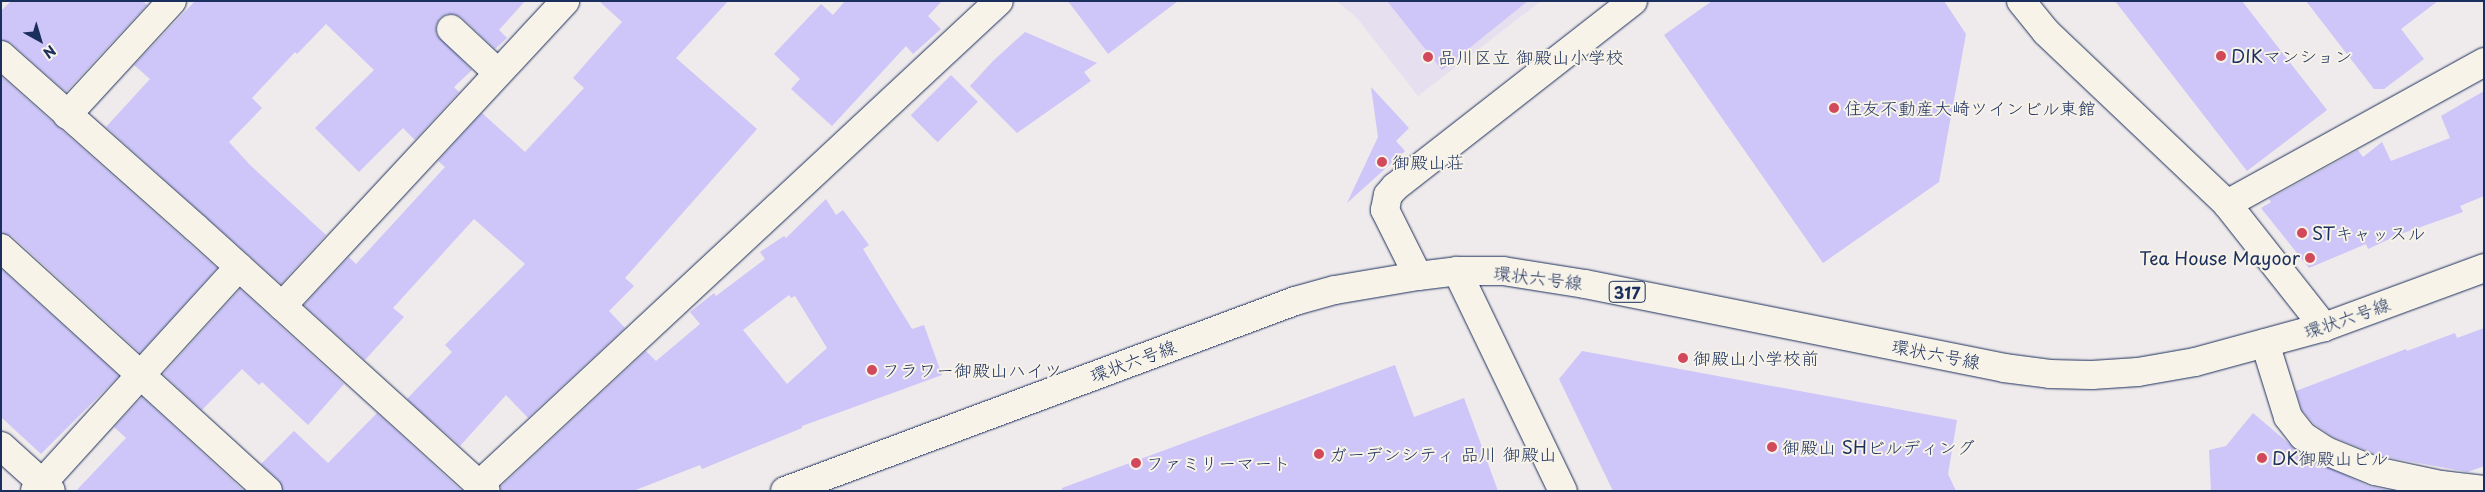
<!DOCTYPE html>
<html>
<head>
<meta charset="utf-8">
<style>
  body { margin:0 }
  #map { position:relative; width:2485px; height:492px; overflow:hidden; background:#efeaeb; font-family:"Playpen Sans","Klee One",sans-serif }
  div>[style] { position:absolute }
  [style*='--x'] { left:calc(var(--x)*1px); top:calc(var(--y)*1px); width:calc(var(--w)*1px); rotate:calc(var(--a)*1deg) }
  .built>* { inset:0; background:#e5dfef }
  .building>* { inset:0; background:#cec5f8; transform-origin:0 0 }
  .roads { filter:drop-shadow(0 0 1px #1b2f5e) drop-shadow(0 0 1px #1b2f5e) }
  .minor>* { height:28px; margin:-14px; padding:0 14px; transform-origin:14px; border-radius:14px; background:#f7f3e8 }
  .major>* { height:28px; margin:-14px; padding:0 14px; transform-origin:14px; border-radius:14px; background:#f7f3e8 }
  .dots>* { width:14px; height:14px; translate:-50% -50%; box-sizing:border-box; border:2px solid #f7f3e8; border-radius:50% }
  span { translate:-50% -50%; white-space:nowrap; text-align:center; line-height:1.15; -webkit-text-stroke:4px #f7f3e8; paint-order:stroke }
  .shield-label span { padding:1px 4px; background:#f7f3e8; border:1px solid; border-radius:4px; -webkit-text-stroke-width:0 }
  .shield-label { font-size:16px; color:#1b2f5e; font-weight:700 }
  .poi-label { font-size:18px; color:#1b2f5e }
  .left { translate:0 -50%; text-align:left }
  .right { translate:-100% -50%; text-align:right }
  .street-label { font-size:18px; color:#1b2f5e }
  .frame { position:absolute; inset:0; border:2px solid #1b2f5e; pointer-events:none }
  .north { position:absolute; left:15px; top:15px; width:50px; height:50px; -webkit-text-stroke:4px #f7f3e8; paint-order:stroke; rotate:141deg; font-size:14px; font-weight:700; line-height:20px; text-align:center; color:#1b2f5e }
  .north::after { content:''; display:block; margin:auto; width:18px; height:22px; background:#1b2f5e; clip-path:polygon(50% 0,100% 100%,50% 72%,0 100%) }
</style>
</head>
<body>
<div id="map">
  <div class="built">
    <i style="clip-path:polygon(1337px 1px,1541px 1px,1418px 96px,1357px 18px)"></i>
  </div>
  <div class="building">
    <i style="clip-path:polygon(11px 1px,143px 1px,147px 5px,66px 92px,11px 43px,1px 40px,1px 11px)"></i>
    <i style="clip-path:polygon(195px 1px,525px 1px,499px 30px,507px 38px,495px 49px,461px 17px,454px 14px,446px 14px,440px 18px,436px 25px,436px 34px,472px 70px,454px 87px,459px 92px,415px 140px,403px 128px,359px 172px,315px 128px,374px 70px,326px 24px,297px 54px,295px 52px,252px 98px,262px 108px,229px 142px,250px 165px,326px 235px,281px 284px,106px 127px,150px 79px,134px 65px)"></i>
    <i style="clip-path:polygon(599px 1px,728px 1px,676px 58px,757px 129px,625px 278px,634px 286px,609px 311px,625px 328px,528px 418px,506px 395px,460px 446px,407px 399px,452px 352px,445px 345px,525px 264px,474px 219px,393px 308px,404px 317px,365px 360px,304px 305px,349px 257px,356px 264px,445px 167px,438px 161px,482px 113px,525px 152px,584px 88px,573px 78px,622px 22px)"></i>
    <i style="clip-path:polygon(845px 1px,942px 1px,928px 16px,941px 29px,913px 54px,906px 46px,832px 126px,791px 89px,800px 79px,774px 54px,821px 4px,833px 15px)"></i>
    <i style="clip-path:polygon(1068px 1px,1178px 1px,1108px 54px)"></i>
    <i style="clip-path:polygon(1387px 1px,1528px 1px,1442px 70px)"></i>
    <i style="clip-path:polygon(1712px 1px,1944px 1px,1966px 34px,1939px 182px,1823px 263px,1664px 35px)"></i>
    <i style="clip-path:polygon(2115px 1px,2242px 1px,2327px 110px,2247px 171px)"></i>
    <i style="clip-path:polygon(2306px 1px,2438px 1px,2401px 29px,2424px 59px,2384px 89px,2374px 89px)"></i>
    <i style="clip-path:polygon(1025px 32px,1097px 63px,1084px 72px,1091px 81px,1017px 133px,970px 86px,993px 61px)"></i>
    <i style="left:951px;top:75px;width:38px;height:57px;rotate:45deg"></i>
    <i style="clip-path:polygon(1px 76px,217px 268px,140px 353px,12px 236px,1px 233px)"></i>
    <i style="clip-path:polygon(1371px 87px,1409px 128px,1396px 141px,1405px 151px,1347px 203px,1378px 137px)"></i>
    <i style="clip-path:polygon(2484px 91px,2484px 196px,2460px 206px,2463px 212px,2398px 235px,2368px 249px,2366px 244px,2309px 268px,2261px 208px,2271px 202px,2269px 199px,2358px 150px,2363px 157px,2382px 142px,2391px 161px,2450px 138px,2441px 116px)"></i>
    <i style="clip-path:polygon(evenodd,826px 199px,836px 215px,843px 210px,869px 245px,863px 249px,912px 329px,924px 325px,942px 375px,802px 426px,802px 428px,702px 469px,700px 465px,633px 491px,501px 491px,501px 486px,646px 351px,656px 361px,700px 324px,690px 312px,714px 293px,716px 296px,765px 259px,760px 252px,784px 236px,786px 238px,826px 199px,789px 295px,791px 298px,795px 296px,827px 348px,787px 384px,743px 330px,789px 295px)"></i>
    <i style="clip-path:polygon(1px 269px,119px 376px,41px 454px,1px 417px)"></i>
    <i style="clip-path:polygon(240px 289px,344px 384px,308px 425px,262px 382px,259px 385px,242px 369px,202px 410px,163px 374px)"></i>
    <i style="clip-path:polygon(2484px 328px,2484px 466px,2468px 472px,2380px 456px,2333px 437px,2314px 424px,2302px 410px,2296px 391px,2406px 349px,2407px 351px,2455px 333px,2457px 338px)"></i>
    <i style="clip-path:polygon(1582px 351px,1957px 420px,1948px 474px,1956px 491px,1613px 491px,1559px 379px)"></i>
    <i style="clip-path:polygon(1395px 365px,1414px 417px,1464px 398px,1498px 491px,1062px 491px,1062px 488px)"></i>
    <i style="clip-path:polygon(142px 397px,181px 433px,244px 491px,76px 491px,126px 438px,114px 427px)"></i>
    <i style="clip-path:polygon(377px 413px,462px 491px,283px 491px,279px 480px,261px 464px,294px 431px,328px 463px)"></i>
    <i style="clip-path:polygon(2253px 413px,2312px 463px,2312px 460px,2369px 486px,2393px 491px,2211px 491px,2209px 450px,2226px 446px)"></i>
  </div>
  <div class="roads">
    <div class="minor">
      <i style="--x:2021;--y:1;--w:40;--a:51"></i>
      <i style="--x:2046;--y:32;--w:250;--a:43.5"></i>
      <i style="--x:2227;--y:204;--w:157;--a:51.7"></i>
      <i style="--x:451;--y:29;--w:64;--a:43.1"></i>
      <i style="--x:1;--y:55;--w:261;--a:41.6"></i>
      <i style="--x:196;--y:228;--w:391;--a:42.2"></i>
      <i style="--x:67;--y:115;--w:155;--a:-47.4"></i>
      <i style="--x:2227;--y:204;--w:294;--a:-28.9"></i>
      <i style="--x:1;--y:248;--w:361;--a:42.3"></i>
      <i style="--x:1457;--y:271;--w:244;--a:64.3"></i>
      <i style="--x:1418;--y:276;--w:74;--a:-116.6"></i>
      <i style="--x:1385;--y:210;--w:15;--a:-79"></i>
      <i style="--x:1388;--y:195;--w:11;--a:-49"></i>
      <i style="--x:1395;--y:187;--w:302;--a:-38"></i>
      <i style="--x:282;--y:306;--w:416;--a:-47.1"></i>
      <i style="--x:2265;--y:343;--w:77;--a:72.7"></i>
      <i style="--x:2288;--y:417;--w:24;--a:52"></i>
      <i style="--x:2303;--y:436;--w:27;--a:33"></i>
      <i style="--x:2326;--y:451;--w:53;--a:22.2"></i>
      <i style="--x:2375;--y:471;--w:67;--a:12"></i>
      <i style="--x:2441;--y:485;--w:43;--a:6.6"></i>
      <i style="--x:1;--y:446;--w:67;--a:42"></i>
      <i style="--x:479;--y:485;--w:710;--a:-42.95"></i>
      <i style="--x:35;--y:491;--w:303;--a:-47.7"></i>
    </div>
    <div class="major">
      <i style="--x:785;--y:491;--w:544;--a:-20.43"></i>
      <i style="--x:1295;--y:301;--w:41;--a:-15.4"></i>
      <i style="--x:1335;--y:290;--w:84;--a:-9.6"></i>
      <i style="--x:1418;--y:276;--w:39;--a:-7"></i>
      <i style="--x:1457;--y:271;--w:46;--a:0"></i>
      <i style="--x:1503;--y:271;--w:83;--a:9"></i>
      <i style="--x:1585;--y:284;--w:427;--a:11.3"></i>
      <i style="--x:2004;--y:368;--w:46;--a:7.4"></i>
      <i style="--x:2050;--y:374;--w:42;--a:1.4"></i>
      <i style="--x:2092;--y:375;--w:46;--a:-3.7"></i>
      <i style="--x:2138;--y:372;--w:58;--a:-10"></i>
      <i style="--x:2195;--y:362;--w:134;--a:-15.2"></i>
      <i style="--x:2324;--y:327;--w:171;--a:-20.2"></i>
    </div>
  </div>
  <div class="dots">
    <i style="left:2221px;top:56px;background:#d1495b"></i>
    <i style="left:1428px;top:57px;background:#d1495b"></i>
    <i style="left:1834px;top:108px;background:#d1495b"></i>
    <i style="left:1382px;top:162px;background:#d1495b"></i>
    <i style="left:2302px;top:233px;background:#d1495b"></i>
    <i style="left:2310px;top:258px;background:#d1495b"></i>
    <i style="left:1683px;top:358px;background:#d1495b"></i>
    <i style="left:872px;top:370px;background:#d1495b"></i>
    <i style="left:1772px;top:447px;background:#d1495b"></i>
    <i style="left:1319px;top:454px;background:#d1495b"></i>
    <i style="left:2262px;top:458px;background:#d1495b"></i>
    <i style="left:1136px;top:463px;background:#d1495b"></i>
  </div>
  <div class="shield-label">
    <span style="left:1627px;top:292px">317</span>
  </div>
  <div class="poi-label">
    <span class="left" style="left:2231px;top:56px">DIKマンション</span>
    <span class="left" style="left:1438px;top:57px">品川区立 御殿山小学校</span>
    <span class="left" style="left:1844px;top:108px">住友不動産大崎ツインビル東館</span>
    <span class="left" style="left:1392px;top:162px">御殿山荘</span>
    <span class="left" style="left:2312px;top:233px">STキャッスル</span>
    <span class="right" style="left:2300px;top:258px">Tea House Mayoor</span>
    <span class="left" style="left:1693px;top:358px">御殿山小学校前</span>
    <span class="left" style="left:882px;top:370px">フラワー御殿山ハイツ</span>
    <span class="left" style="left:1782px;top:447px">御殿山 SHビルディング</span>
    <span class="left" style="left:1329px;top:454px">ガーデンシティ 品川 御殿山</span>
    <span class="left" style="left:2272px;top:458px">DK御殿山ビル</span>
    <span class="left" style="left:1146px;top:463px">ファミリーマート</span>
  </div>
  <div class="street-label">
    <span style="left:1538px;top:278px;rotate:7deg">環状六号線</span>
    <span style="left:2347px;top:318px;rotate:-19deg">環状六号線</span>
    <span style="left:1936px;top:354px;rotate:11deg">環状六号線</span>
    <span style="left:1133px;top:361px;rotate:-20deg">環状六号線</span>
  </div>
  <div class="frame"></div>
  <div class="north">N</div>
</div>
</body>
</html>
